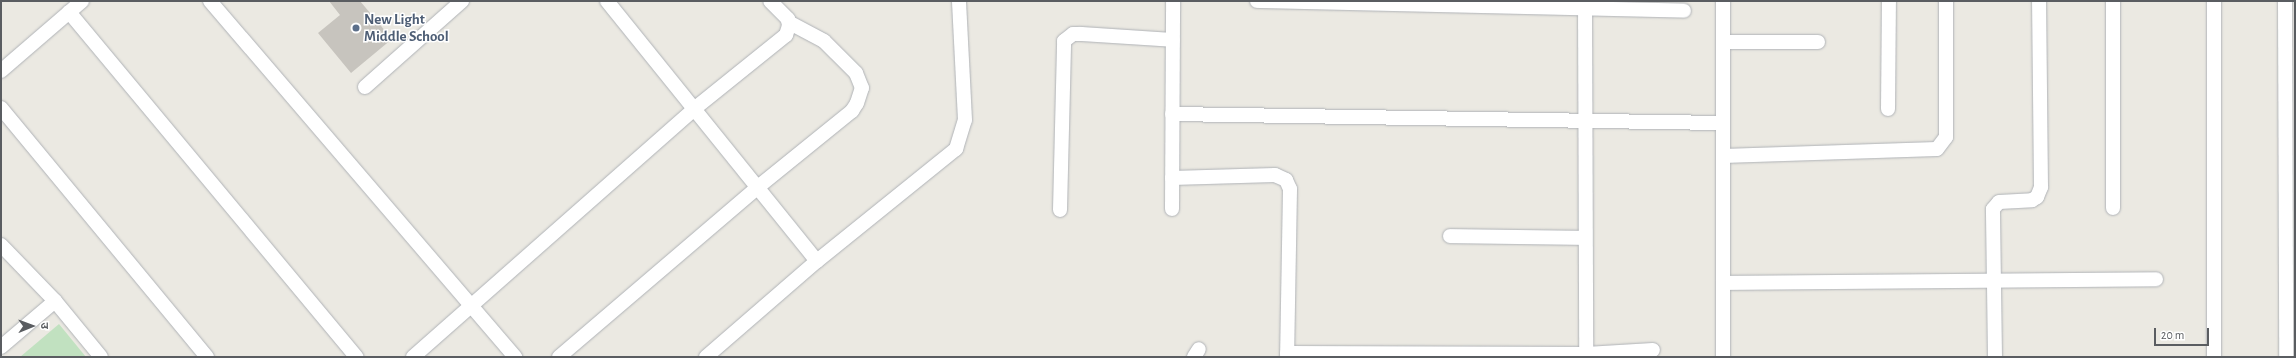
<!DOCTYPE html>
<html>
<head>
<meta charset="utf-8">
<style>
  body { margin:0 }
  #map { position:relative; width:2296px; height:358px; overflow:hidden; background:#ebe9e2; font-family:"Alegreya Sans","Noto Sans Devanagari",sans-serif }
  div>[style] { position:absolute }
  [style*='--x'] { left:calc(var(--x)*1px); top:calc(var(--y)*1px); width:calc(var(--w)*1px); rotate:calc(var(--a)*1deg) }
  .green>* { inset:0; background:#c1e1c0 }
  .building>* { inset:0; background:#c7c4be }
  .roads { filter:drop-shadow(0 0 1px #afb2b6) drop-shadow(0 0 1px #afb2b6) }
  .street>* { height:14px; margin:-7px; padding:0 7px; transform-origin:7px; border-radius:7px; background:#fff }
  .dots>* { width:11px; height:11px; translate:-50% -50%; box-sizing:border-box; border:2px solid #fff; border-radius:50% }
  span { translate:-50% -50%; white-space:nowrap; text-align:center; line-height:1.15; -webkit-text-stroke:3px #fff; paint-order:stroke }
  .service-label { font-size:15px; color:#4e5e75; font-weight:700 }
  .left { translate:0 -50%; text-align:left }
  .frame { position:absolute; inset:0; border:2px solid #5a5d61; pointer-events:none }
  .north { position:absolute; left:12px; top:306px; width:40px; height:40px; -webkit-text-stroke:3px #fff; paint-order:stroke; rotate:89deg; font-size:11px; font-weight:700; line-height:16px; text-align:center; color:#5a5d61 }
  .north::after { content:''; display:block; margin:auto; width:14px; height:18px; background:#5a5d61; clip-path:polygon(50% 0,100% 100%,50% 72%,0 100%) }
  .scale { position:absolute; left:2154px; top:328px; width:55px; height:18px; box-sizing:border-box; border:2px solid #5a5d61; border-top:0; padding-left:5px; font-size:12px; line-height:14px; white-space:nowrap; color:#5a5d61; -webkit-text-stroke:3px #fff; paint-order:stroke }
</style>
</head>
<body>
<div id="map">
  <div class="green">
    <i style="clip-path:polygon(59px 324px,86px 357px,20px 357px)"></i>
  </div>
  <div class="building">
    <i style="clip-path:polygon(329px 1px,360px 1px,392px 39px,351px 73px,318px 33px,340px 15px)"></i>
  </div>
  <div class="roads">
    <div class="street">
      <i style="--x:210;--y:1;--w:469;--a:49.4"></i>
      <i style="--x:607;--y:1;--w:334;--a:51.1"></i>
      <i style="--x:1257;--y:1;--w:427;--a:1.3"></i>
      <i style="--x:1585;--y:1;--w:356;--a:89.8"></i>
      <i style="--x:2113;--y:1;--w:207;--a:90"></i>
      <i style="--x:2285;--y:1;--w:356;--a:89.8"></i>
      <i style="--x:69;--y:12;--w:449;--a:50.2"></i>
      <i style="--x:1723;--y:42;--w:95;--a:0"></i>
      <i style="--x:1;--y:71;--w:107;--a:-40.8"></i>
      <i style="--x:365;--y:87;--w:130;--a:-41.6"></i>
      <i style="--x:1;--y:108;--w:323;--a:50.4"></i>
      <i style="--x:1888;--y:109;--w:108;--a:-89.5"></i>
      <i style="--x:1172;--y:114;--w:551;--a:0.94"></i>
      <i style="--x:1723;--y:156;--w:214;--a:-1.9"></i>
      <i style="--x:1937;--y:149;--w:15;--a:-53"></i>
      <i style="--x:1946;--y:137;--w:136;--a:-90"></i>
      <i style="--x:1172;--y:178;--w:103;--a:-1.7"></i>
      <i style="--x:1275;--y:175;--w:12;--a:24"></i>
      <i style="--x:1286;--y:180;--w:10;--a:66"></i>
      <i style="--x:1290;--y:189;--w:168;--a:91"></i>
      <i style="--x:1172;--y:209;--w:208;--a:-89.7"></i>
      <i style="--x:1060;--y:210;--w:169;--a:-88.6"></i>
      <i style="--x:1064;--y:41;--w:11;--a:-38"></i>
      <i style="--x:1073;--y:34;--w:8;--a:0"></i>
      <i style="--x:1081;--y:34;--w:92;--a:3.7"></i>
      <i style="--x:1450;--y:236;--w:135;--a:0.8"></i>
      <i style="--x:1;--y:245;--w:78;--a:46"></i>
      <i style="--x:55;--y:301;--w:72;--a:50.6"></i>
      <i style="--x:1723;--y:283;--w:433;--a:-0.5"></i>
      <i style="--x:1;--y:347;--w:71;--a:-40.4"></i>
      <i style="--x:1287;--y:353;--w:299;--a:0.2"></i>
      <i style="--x:1586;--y:354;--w:67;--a:-3.4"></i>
      <i style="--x:413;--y:357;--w:375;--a:-41.4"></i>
      <i style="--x:694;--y:109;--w:118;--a:-38.8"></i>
      <i style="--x:786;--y:35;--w:9;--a:-72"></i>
      <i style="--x:789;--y:26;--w:7;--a:-98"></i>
      <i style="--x:788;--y:19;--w:25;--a:-135"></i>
      <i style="--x:559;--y:357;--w:262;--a:-40.5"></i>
      <i style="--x:758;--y:187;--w:121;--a:-39"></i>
      <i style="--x:852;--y:111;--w:9;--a:-58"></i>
      <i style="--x:857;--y:103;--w:16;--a:-72"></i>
      <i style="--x:862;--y:88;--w:16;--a:-112"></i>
      <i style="--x:856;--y:73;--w:45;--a:-135"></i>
      <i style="--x:824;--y:41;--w:40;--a:-152"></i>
      <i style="--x:706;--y:357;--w:147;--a:-40.9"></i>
      <i style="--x:817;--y:261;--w:179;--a:-38.9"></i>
      <i style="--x:956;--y:149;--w:30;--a:-73"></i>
      <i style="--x:965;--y:120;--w:119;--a:-92.9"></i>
      <i style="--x:1194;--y:357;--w:9;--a:-58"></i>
      <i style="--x:1723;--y:357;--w:356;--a:-90"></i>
      <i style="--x:1995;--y:357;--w:148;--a:-90.8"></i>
      <i style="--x:1993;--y:209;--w:9;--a:-49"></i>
      <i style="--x:1999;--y:202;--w:33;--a:-3"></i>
      <i style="--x:2032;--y:200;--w:6;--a:-31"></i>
      <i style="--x:2037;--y:197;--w:11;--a:-68"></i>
      <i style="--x:2041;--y:187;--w:186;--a:-90.6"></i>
      <i style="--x:2214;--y:357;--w:356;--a:-90"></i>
    </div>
  </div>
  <div class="dots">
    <i style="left:356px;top:28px;background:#5c6f8a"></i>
  </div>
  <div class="service-label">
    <span class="left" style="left:364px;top:28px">New Light<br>Middle School</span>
  </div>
  <div class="frame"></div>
  <div class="north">उ</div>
  <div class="scale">20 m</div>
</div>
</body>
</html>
